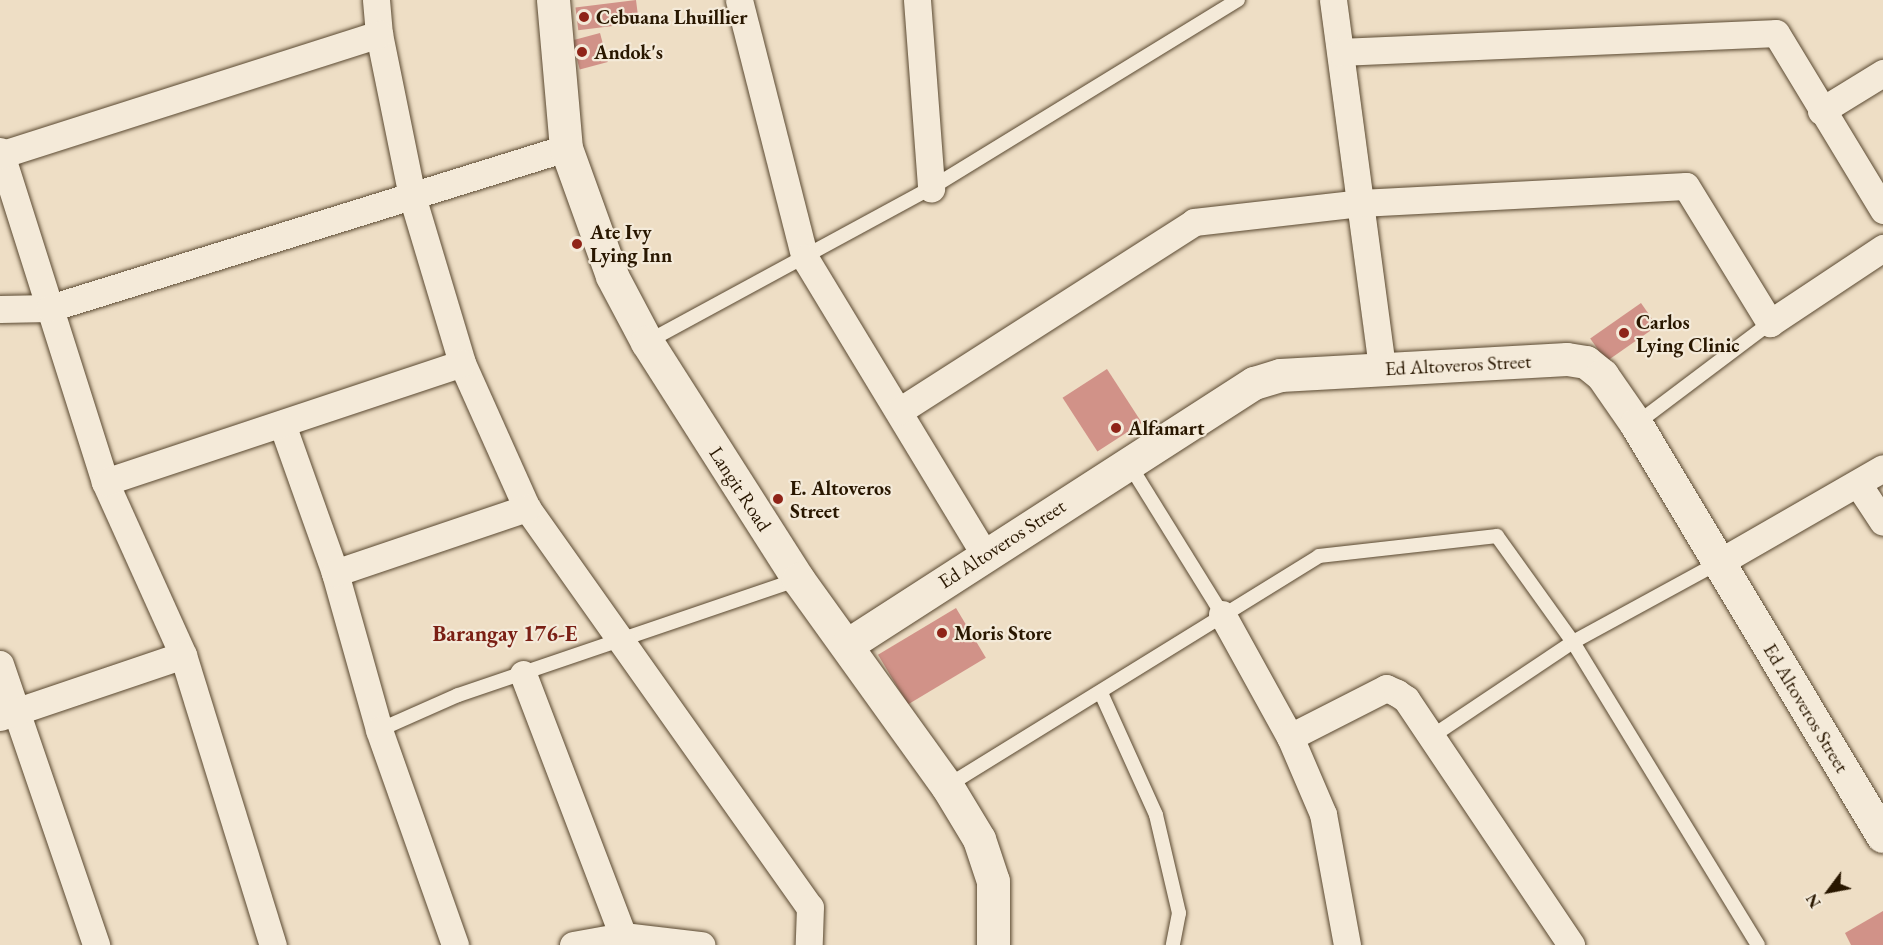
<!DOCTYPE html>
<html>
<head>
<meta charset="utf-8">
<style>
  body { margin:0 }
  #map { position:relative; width:1883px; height:945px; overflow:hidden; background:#eedec5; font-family:"EB Garamond",serif }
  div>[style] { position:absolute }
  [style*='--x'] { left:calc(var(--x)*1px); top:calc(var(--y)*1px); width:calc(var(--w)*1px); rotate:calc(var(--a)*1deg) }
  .building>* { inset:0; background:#d19288; transform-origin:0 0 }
  .roads { filter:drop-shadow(0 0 2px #5a4931) drop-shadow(0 0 2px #5a4931) }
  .lane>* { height:14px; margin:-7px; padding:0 7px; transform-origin:7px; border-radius:7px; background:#f4ead9 }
  .street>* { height:27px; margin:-13.5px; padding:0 13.5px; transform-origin:13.5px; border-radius:13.5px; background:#f4ead9 }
  .secondary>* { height:33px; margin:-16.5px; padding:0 16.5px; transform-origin:16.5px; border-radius:16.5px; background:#f4ead9 }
  .dots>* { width:16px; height:16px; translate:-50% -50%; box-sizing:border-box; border:3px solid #f4ead9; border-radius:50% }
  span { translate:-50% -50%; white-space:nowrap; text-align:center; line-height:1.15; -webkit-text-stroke:4.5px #f4ead9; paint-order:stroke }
  .poi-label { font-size:20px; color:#291700; font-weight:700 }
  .left { translate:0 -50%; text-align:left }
  .street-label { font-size:20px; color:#291700 }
  .quarter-label { font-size:22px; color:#7a1f14; font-weight:700 }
  .north { position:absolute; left:1799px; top:861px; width:60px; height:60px; -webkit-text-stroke:4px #f4ead9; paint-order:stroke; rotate:238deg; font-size:16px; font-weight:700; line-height:24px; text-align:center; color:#291700 }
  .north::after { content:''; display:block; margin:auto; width:21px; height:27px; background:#291700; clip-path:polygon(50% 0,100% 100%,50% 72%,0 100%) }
</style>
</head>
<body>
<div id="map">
  <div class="building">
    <i style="left:636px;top:0;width:23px;height:61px;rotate:83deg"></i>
    <i style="left:600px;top:33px;width:30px;height:29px;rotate:75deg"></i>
    <i style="left:1641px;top:303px;width:28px;height:62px;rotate:55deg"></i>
    <i style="left:1107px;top:369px;width:64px;height:53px;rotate:57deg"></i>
    <i style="left:956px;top:608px;width:58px;height:91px;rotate:59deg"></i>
    <i style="clip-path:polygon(1883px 911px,1883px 945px,1851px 945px,1845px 933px)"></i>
  </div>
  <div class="roads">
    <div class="lane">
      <i style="--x:647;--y:342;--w:323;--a:-28.5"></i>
      <i style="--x:931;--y:188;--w:360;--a:-31.5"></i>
      <i style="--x:1636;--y:424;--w:168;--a:-37"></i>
      <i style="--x:1129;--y:464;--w:176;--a:58.2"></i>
      <i style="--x:1101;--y:693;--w:134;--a:65.7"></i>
      <i style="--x:1156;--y:815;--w:101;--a:76.8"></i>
      <i style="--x:1179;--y:913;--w:33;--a:101"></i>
      <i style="--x:379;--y:730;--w:86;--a:-23.9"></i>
      <i style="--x:458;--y:695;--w:359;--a:-18.8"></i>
      <i style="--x:1431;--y:737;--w:171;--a:-33.8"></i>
      <i style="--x:1573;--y:642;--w:165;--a:-28.6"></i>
      <i style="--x:947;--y:786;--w:437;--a:-31.7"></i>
      <i style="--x:1319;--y:556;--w:179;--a:-6.4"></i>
      <i style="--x:1497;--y:536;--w:130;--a:54.4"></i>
      <i style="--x:1573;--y:642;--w:355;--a:58.6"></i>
    </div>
    <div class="street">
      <i style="--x:376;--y:0;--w:34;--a:85"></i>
      <i style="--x:379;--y:34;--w:165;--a:78.5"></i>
      <i style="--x:412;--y:196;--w:174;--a:73.3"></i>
      <i style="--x:462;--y:363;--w:159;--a:65.9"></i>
      <i style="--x:527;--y:508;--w:489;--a:54.7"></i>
      <i style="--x:810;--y:907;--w:38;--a:92"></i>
      <i style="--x:739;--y:0;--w:266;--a:75.7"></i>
      <i style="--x:805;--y:258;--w:347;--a:58.8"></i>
      <i style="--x:917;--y:0;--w:189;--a:85.7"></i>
      <i style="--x:1333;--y:0;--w:372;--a:82.4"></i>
      <i style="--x:1341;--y:52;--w:435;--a:-2.5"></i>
      <i style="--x:1776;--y:33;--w:207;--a:58.8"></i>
      <i style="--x:1821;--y:111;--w:73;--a:-31.5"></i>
      <i style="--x:0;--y:151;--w:347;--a:72.4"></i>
      <i style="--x:105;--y:482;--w:190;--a:65.7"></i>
      <i style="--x:183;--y:655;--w:304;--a:72.8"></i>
      <i style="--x:0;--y:155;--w:398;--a:-17.7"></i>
      <i style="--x:0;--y:309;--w:50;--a:-1.1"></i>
      <i style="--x:50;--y:308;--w:540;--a:-17.23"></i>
      <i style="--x:899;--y:411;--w:350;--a:-32.6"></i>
      <i style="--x:1194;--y:222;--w:167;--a:-6.5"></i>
      <i style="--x:1360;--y:203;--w:326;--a:-3"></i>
      <i style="--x:1686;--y:186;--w:161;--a:58.5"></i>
      <i style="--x:1770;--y:323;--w:136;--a:-33.6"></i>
      <i style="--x:282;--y:424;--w:158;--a:70.4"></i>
      <i style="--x:335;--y:573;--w:163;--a:74.3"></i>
      <i style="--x:379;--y:730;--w:228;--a:70.5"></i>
      <i style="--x:105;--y:482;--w:376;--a:-18.4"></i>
      <i style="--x:1858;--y:484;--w:45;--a:56.7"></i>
      <i style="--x:1718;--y:563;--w:190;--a:-29.9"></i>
      <i style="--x:335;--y:573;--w:203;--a:-18.7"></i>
      <i style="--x:1222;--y:614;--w:141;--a:61.1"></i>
      <i style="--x:1290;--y:737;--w:84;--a:66.8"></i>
      <i style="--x:1323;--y:814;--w:133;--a:79.6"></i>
      <i style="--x:0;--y:664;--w:297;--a:71.1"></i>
      <i style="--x:523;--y:674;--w:280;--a:69.1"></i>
      <i style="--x:0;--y:717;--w:193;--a:-18.7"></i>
      <i style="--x:1290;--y:737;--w:108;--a:-27"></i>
      <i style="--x:1386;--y:688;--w:12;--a:24"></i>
      <i style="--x:1397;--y:693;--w:11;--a:34"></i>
      <i style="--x:1406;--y:699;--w:296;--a:56.1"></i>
      <i style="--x:573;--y:945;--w:51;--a:-10.2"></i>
      <i style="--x:623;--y:936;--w:79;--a:6.6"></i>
    </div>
    <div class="secondary">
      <i style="--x:553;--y:0;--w:149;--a:85"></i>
      <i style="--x:566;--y:148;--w:136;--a:70.2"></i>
      <i style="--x:612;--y:276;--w:75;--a:62.1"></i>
      <i style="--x:647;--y:342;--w:281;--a:57.5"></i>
      <i style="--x:798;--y:579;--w:255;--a:54.3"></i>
      <i style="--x:947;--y:786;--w:62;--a:58.9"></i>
      <i style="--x:979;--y:839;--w:44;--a:71.6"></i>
      <i style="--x:993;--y:881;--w:64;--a:90"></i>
      <i style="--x:847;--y:645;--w:484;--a:-32.8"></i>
      <i style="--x:1254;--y:383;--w:27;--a:-17"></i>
      <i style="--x:1280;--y:375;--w:287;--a:-3.2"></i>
      <i style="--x:1567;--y:359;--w:19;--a:9"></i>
      <i style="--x:1586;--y:362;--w:21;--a:39"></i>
      <i style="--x:1602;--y:375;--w:60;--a:55.2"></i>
      <i style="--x:1636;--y:424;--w:480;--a:59.1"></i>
    </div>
  </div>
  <div class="dots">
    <i style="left:584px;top:17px;background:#8f2418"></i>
    <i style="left:582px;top:52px;background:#8f2418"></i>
    <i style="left:577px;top:244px;background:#8f2418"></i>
    <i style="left:1624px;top:333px;background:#8f2418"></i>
    <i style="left:1116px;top:428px;background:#8f2418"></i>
    <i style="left:778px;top:499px;background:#8f2418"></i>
    <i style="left:942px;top:633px;background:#8f2418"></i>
  </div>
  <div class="poi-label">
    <span class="left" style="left:596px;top:17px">Cebuana Lhuillier</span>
    <span class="left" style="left:594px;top:52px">Andok's</span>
    <span class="left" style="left:590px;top:244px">Ate Ivy<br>Lying Inn</span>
    <span class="left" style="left:1636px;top:334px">Carlos<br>Lying Clinic</span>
    <span class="left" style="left:1128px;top:428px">Alfamart</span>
    <span class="left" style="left:790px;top:500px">E. Altoveros<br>Street</span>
    <span class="left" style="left:954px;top:633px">Moris Store</span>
  </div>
  <div class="street-label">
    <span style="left:1458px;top:365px;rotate:-3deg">Ed Altoveros Street</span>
    <span style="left:740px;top:489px;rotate:57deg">Langit Road</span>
    <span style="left:1002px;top:544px;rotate:-33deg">Ed Altoveros Street</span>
    <span style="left:1806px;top:708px;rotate:59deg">Ed Altoveros Street</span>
  </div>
  <div class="quarter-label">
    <span style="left:505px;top:634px">Barangay 176-E</span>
  </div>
  <div class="north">N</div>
</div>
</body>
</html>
